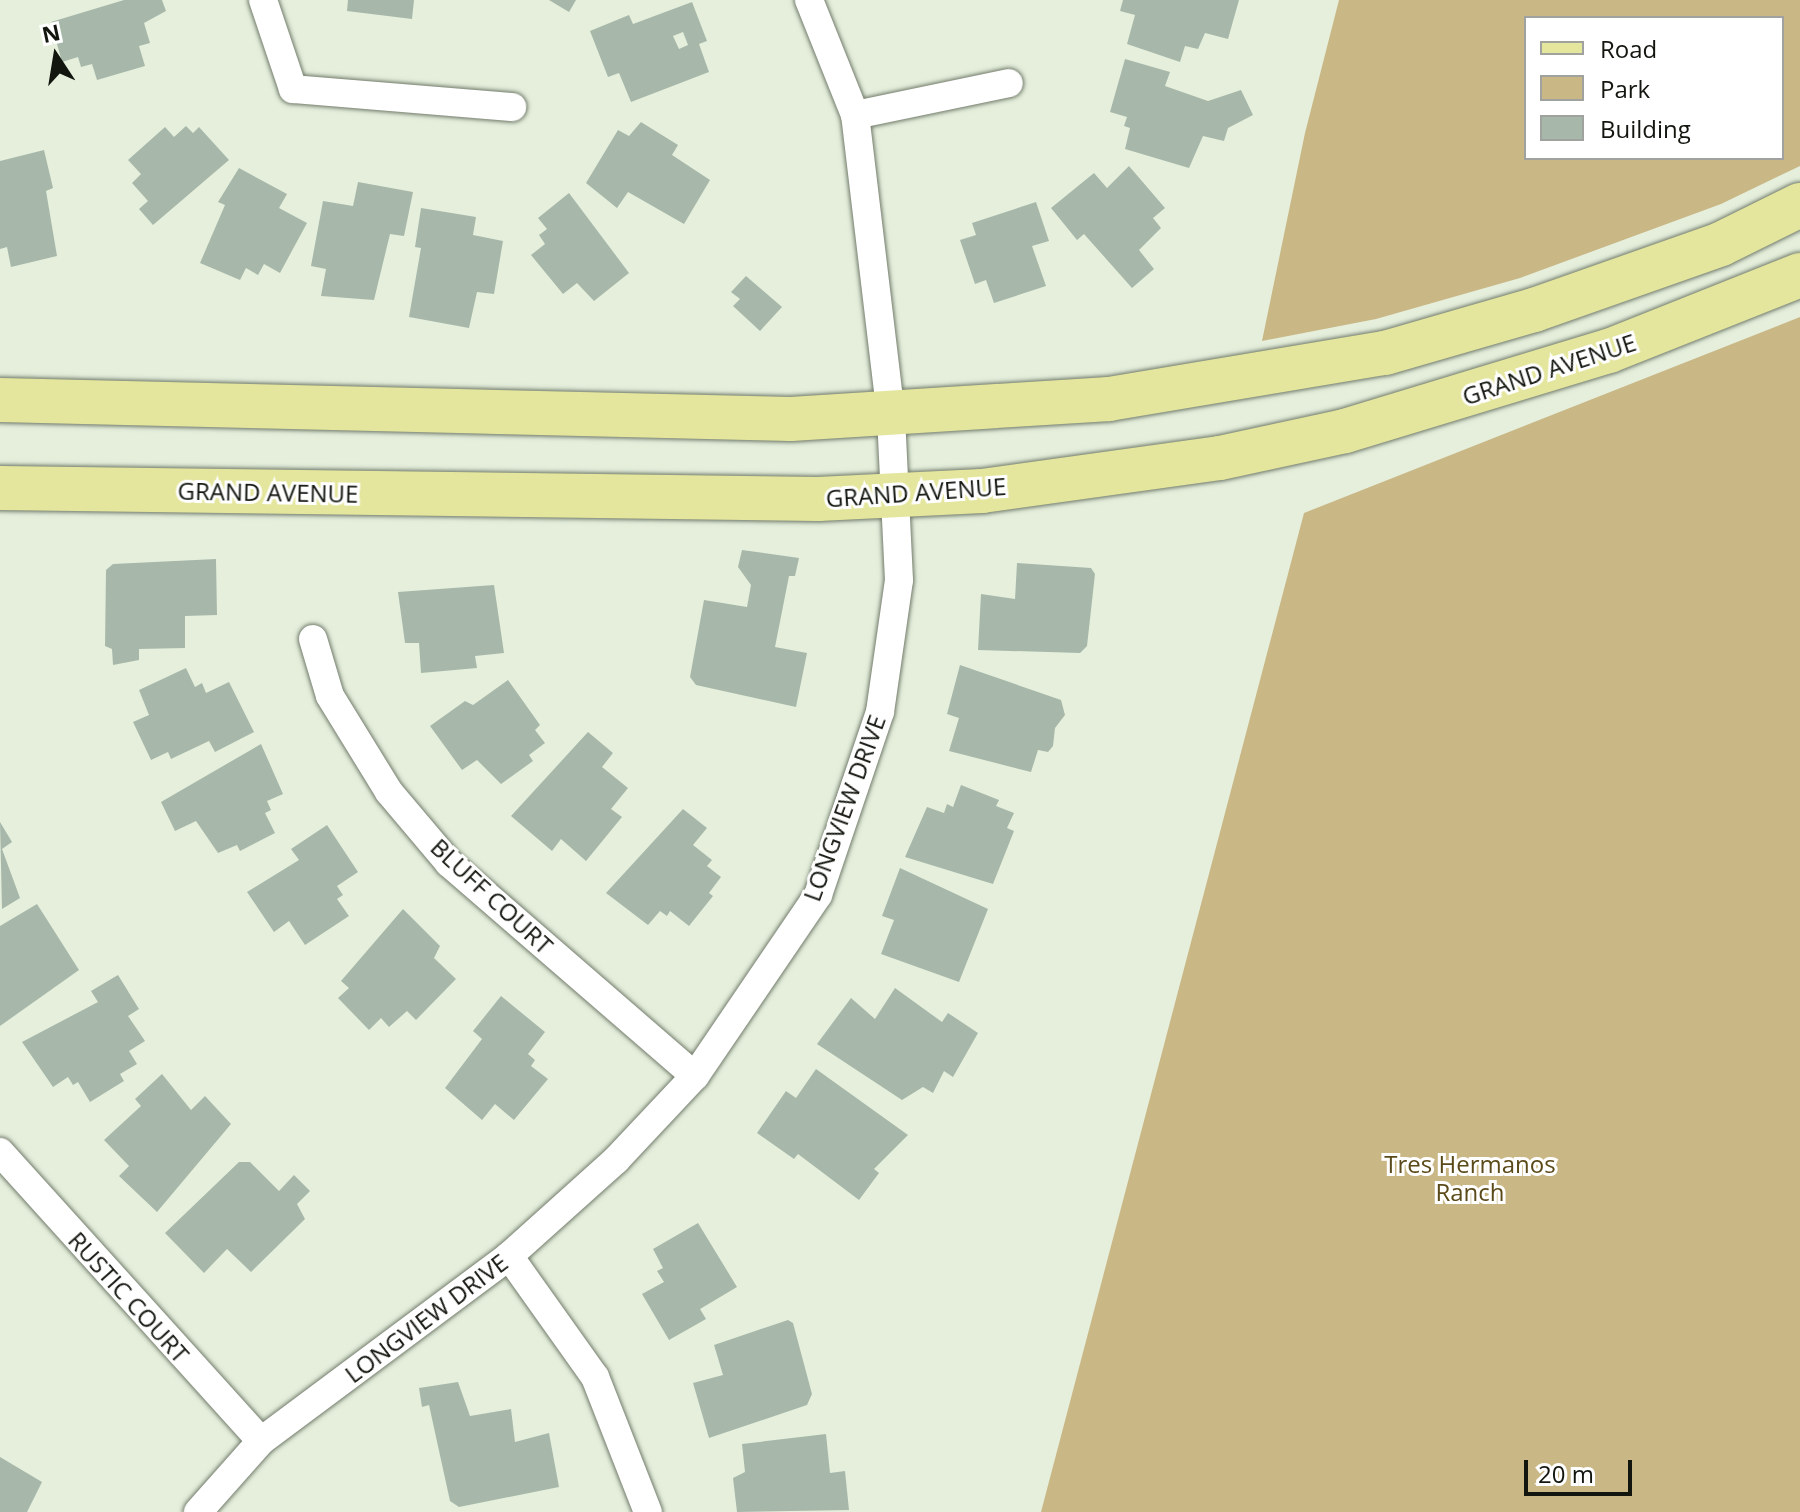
<!DOCTYPE html>
<html>
<head>
<meta charset="utf-8">
<style>
  body { margin:0 }
  #map { position:relative; width:1800px; height:1512px; overflow:hidden; background:#e5efdc; font-family:"Open Sans",sans-serif }
  div>[style] { position:absolute }
  [style*='--x'] { left:calc(var(--x)*1px); top:calc(var(--y)*1px); width:calc(var(--w)*1px); rotate:calc(var(--a)*1deg) }
  .green>* { inset:0; background:#c9b786 }
  .building>* { inset:0; background:#a7b8aa }
  .roads { filter:drop-shadow(0 0 2px #737c6c) drop-shadow(0 0 2px #737c6c) }
  .minor>* { height:28px; margin:-14px; padding:0 14px; transform-origin:14px; border-radius:14px; background:#fff }
  .primary>* { height:44px; margin:-22px; padding:0 22px; transform-origin:22px; border-radius:22px; background:#e4e69e }
  span { translate:-50% -50%; white-space:nowrap; text-align:center; line-height:1.15; -webkit-text-stroke:6px #fff; paint-order:stroke }
  .street-label { font-size:24px; color:#12160f }
  .park-label { font-size:24px; color:#5b4a19 }
  .legend { position:absolute; left:1524px; top:16px; width:260px; height:144px; box-sizing:border-box; background:#fff; border:2px solid #a0a29f; margin:0; padding:10px 14px; list-style:none; font-size:24px; color:#12160f }
  .legend li { display:flex; align-items:center; gap:16px; height:40px }
  .legend b { width:40px; border:2px solid #a0a29f }
  .north { position:absolute; left:16px; top:16px; width:80px; height:80px; -webkit-text-stroke:6px #fff; paint-order:stroke; rotate:348deg; font-size:22px; font-weight:700; line-height:32px; text-align:center; color:#12160f }
  .north::after { content:''; display:block; margin:auto; width:28px; height:36px; background:#12160f; clip-path:polygon(50% 0,100% 100%,50% 72%,0 100%) }
  .scale { position:absolute; left:1524px; top:1460px; width:108px; height:36px; box-sizing:border-box; border:4px solid #12160f; border-top:0; padding-left:10px; font-size:24px; line-height:28px; white-space:nowrap; color:#12160f; -webkit-text-stroke:6px #fff; paint-order:stroke }
</style>
</head>
<body>
<div id="map">
  <div class="green">
    <i style="clip-path:polygon(evenodd,1339px 0,1800px 0,1800px 166px,1721px 204px,1520px 278px,1376px 319px,1262px 341px,1305px 133px,1339px 0,1526px 18px,1782px 18px,1782px 158px,1526px 158px,1526px 18px)"></i>
    <i style="clip-path:polygon(1800px 317px,1800px 1512px,1041px 1512px,1304px 513px)"></i>
  </div>
  <div class="building">
    <i style="clip-path:polygon(124px 0,162px 0,166px 11px,144px 23px,150px 43px,139px 46px,145px 66px,97px 80px,92px 64px,81px 67px,78px 57px,62px 62px,51px 22px)"></i>
    <i style="clip-path:polygon(348px 0,414px 0,412px 19px,347px 11px)"></i>
    <i style="clip-path:polygon(549px 0,576px 0,569px 12px)"></i>
    <i style="clip-path:polygon(1123px 0,1239px 0,1228px 39px,1205px 33px,1198px 49px,1185px 46px,1180px 62px,1127px 44px,1135px 15px,1120px 11px)"></i>
    <i style="clip-path:polygon(evenodd,692px 2px,707px 41px,699px 44px,709px 72px,631px 102px,619px 73px,608px 77px,590px 31px,629px 15px,633px 24px,692px 2px,683px 32px,688px 45px,679px 49px,673px 36px,683px 32px)"></i>
    <i style="clip-path:polygon(1125px 59px,1170px 72px,1165px 86px,1208px 101px,1241px 90px,1253px 115px,1228px 128px,1224px 141px,1203px 136px,1189px 168px,1125px 149px,1130px 128px,1124px 126px,1127px 117px,1110px 112px)"></i>
    <i style="clip-path:polygon(641px 122px,678px 145px,672px 155px,710px 180px,684px 224px,628px 192px,617px 208px,586px 183px,618px 130px,629px 136px)"></i>
    <i style="clip-path:polygon(186px 126px,193px 133px,199px 127px,229px 160px,153px 225px,139px 209px,148px 201px,132px 183px,141px 174px,128px 160px,165px 127px,174px 137px)"></i>
    <i style="clip-path:polygon(44px 150px,53px 188px,46px 191px,57px 256px,11px 267px,7px 247px,0 249px,0 161px)"></i>
    <i style="clip-path:polygon(1129px 166px,1165px 208px,1153px 218px,1161px 228px,1139px 250px,1154px 269px,1132px 288px,1084px 234px,1077px 240px,1051px 208px,1094px 173px,1107px 188px)"></i>
    <i style="clip-path:polygon(239px 168px,287px 194px,279px 208px,307px 223px,280px 273px,264px 264px,258px 275px,246px 268px,240px 280px,200px 263px,225px 205px,218px 202px)"></i>
    <i style="clip-path:polygon(358px 182px,413px 192px,404px 236px,390px 234px,374px 300px,321px 296px,326px 269px,311px 266px,323px 201px,353px 206px)"></i>
    <i style="clip-path:polygon(569px 193px,629px 273px,594px 301px,577px 283px,563px 294px,531px 255px,545px 244px,539px 235px,547px 229px,538px 218px)"></i>
    <i style="clip-path:polygon(1036px 202px,1049px 241px,1032px 246px,1046px 286px,994px 303px,986px 280px,975px 284px,960px 240px,976px 235px,972px 223px)"></i>
    <i style="clip-path:polygon(421px 208px,476px 217px,473px 235px,503px 241px,494px 294px,477px 292px,469px 328px,409px 317px,421px 248px,415px 247px)"></i>
    <i style="clip-path:polygon(746px 276px,782px 307px,760px 331px,733px 306px,740px 299px,731px 292px)"></i>
    <i style="clip-path:polygon(742px 550px,799px 558px,795px 576px,789px 576px,775px 647px,807px 653px,796px 707px,696px 685px,690px 677px,704px 600px,747px 607px,751px 585px,738px 567px)"></i>
    <i style="clip-path:polygon(216px 559px,217px 615px,185px 616px,185px 648px,139px 649px,139px 660px,113px 665px,112px 649px,105px 646px,106px 570px,113px 564px)"></i>
    <i style="clip-path:polygon(1017px 563px,1091px 568px,1095px 574px,1087px 646px,1080px 653px,978px 650px,981px 594px,1015px 599px)"></i>
    <i style="clip-path:polygon(494px 585px,504px 653px,475px 656px,477px 668px,421px 673px,419px 643px,405px 643px,398px 592px)"></i>
    <i style="clip-path:polygon(960px 665px,1061px 700px,1065px 715px,1055px 728px,1053px 746px,1048px 752px,1038px 750px,1031px 772px,949px 751px,959px 718px,947px 714px)"></i>
    <i style="clip-path:polygon(186px 668px,195px 687px,202px 683px,206px 693px,229px 682px,254px 732px,215px 752px,209px 741px,171px 759px,168px 752px,151px 760px,133px 722px,149px 715px,139px 690px)"></i>
    <i style="clip-path:polygon(508px 680px,540px 725px,535px 730px,545px 743px,529px 755px,533px 761px,501px 784px,477px 760px,462px 770px,430px 726px,465px 701px,473px 705px)"></i>
    <i style="clip-path:polygon(588px 732px,613px 753px,602px 767px,628px 788px,611px 809px,622px 817px,586px 861px,561px 839px,552px 851px,511px 816px)"></i>
    <i style="clip-path:polygon(261px 744px,283px 794px,267px 801px,271px 810px,265px 813px,275px 833px,240px 851px,237px 845px,218px 853px,196px 821px,175px 831px,161px 802px)"></i>
    <i style="clip-path:polygon(961px 785px,999px 800px,996px 806px,1014px 813px,1007px 828px,1014px 831px,993px 884px,905px 857px,927px 807px,944px 813px,947px 804px,953px 807px)"></i>
    <i style="clip-path:polygon(683px 809px,707px 828px,693px 845px,712px 860px,707px 866px,721px 877px,709px 893px,713px 896px,689px 926px,670px 911px,667px 916px,660px 911px,648px 925px,606px 893px)"></i>
    <i style="clip-path:polygon(0 822px,12px 842px,2px 849px,20px 898px,2px 909px)"></i>
    <i style="clip-path:polygon(327px 825px,358px 872px,337px 886px,343px 895px,337px 899px,349px 916px,305px 945px,289px 921px,274px 932px,247px 892px,299px 860px,291px 849px)"></i>
    <i style="clip-path:polygon(900px 868px,988px 909px,959px 982px,881px 954px,894px 920px,882px 916px)"></i>
    <i style="clip-path:polygon(37px 904px,79px 970px,0 1026px,0 926px)"></i>
    <i style="clip-path:polygon(403px 909px,440px 946px,434px 958px,456px 979px,416px 1020px,407px 1011px,389px 1027px,381px 1018px,369px 1030px,338px 998px,349px 988px,341px 981px)"></i>
    <i style="clip-path:polygon(118px 975px,139px 1009px,128px 1016px,145px 1041px,129px 1051px,137px 1064px,120px 1074px,124px 1081px,90px 1102px,78px 1082px,73px 1085px,68px 1077px,53px 1087px,22px 1042px,98px 1002px,91px 991px)"></i>
    <i style="clip-path:polygon(895px 988px,942px 1022px,948px 1013px,978px 1033px,953px 1077px,944px 1071px,933px 1093px,923px 1087px,902px 1100px,817px 1044px,851px 998px,875px 1019px)"></i>
    <i style="clip-path:polygon(501px 996px,545px 1032px,528px 1054px,535px 1060px,531px 1066px,548px 1079px,514px 1120px,495px 1104px,482px 1120px,445px 1088px,482px 1039px,473px 1031px)"></i>
    <i style="clip-path:polygon(816px 1069px,908px 1135px,874px 1169px,879px 1173px,859px 1200px,798px 1154px,794px 1159px,757px 1133px,786px 1091px,796px 1098px)"></i>
    <i style="clip-path:polygon(162px 1074px,191px 1110px,205px 1096px,231px 1124px,157px 1212px,119px 1176px,129px 1166px,104px 1140px,141px 1106px,135px 1099px)"></i>
    <i style="clip-path:polygon(239px 1162px,250px 1162px,279px 1191px,294px 1175px,310px 1191px,297px 1204px,305px 1219px,251px 1272px,227px 1249px,204px 1273px,165px 1233px)"></i>
    <i style="clip-path:polygon(698px 1223px,737px 1287px,700px 1309px,706px 1319px,669px 1340px,642px 1294px,664px 1282px,657px 1271px,663px 1268px,653px 1249px)"></i>
    <i style="clip-path:polygon(788px 1320px,793px 1323px,812px 1394px,807px 1405px,709px 1438px,693px 1383px,723px 1375px,714px 1345px)"></i>
    <i style="clip-path:polygon(458px 1382px,470px 1416px,511px 1409px,515px 1442px,549px 1433px,559px 1487px,459px 1507px,450px 1501px,429px 1405px,422px 1407px,419px 1388px)"></i>
    <i style="clip-path:polygon(826px 1434px,830px 1473px,845px 1471px,849px 1510px,737px 1512px,733px 1478px,745px 1472px,742px 1444px)"></i>
    <i style="clip-path:polygon(0 1457px,42px 1482px,27px 1512px,0 1512px)"></i>
  </div>
  <div class="roads">
    <div class="minor">
      <i style="--x:263;--y:0;--w:94;--a:71.4"></i>
      <i style="--x:293;--y:89;--w:220;--a:4.7"></i>
      <i style="--x:855;--y:115;--w:157;--a:-11.7"></i>
      <i style="--x:313;--y:639;--w:59;--a:73.4"></i>
      <i style="--x:330;--y:696;--w:113;--a:58.4"></i>
      <i style="--x:389;--y:792;--w:93;--a:49.8"></i>
      <i style="--x:449;--y:863;--w:325;--a:40.9"></i>
      <i style="--x:0;--y:1152;--w:389;--a:47.9"></i>
      <i style="--x:509;--y:1256;--w:148;--a:54.6"></i>
      <i style="--x:595;--y:1377;--w:145;--a:68.6"></i>
      <i style="--x:198;--y:1512;--w:95;--a:-48.4"></i>
      <i style="--x:261;--y:1441;--w:309;--a:-36.7"></i>
      <i style="--x:509;--y:1256;--w:144;--a:-41.9"></i>
      <i style="--x:616;--y:1160;--w:115;--a:-46.8"></i>
      <i style="--x:695;--y:1076;--w:219;--a:-55.8"></i>
      <i style="--x:818;--y:895;--w:193;--a:-71.3"></i>
      <i style="--x:880;--y:712;--w:133;--a:-81.8"></i>
      <i style="--x:899;--y:580;--w:164;--a:-92.8"></i>
      <i style="--x:891;--y:416;--w:303;--a:-96.8"></i>
      <i style="--x:855;--y:115;--w:124;--a:-111.8"></i>
    </div>
    <div class="primary">
      <i style="--x:0;--y:400;--w:791;--a:1.38"></i>
      <i style="--x:791;--y:419;--w:319;--a:-3.6"></i>
      <i style="--x:1109;--y:399;--w:280;--a:-9.5"></i>
      <i style="--x:1385;--y:353;--w:155;--a:-16.1"></i>
      <i style="--x:1534;--y:310;--w:198;--a:-19.4"></i>
      <i style="--x:1721;--y:244;--w:88;--a:-26.3"></i>
      <i style="--x:0;--y:488;--w:818;--a:0.77"></i>
      <i style="--x:818;--y:499;--w:164;--a:-2.8"></i>
      <i style="--x:982;--y:491;--w:240;--a:-7.9"></i>
      <i style="--x:1220;--y:458;--w:128;--a:-12.2"></i>
      <i style="--x:1345;--y:431;--w:276;--a:-16.9"></i>
      <i style="--x:1609;--y:351;--w:206;--a:-21.7"></i>
    </div>
  </div>
  <div class="street-label">
    <span style="left:1549px;top:369px;rotate:-18deg">GRAND AVENUE</span>
    <span style="left:268px;top:492px;rotate:1deg">GRAND AVENUE</span>
    <span style="left:916px;top:492px;rotate:-4deg">GRAND AVENUE</span>
    <span style="left:844px;top:808px;rotate:-70deg">LONGVIEW DRIVE</span>
    <span style="left:492px;top:896px;rotate:43deg">BLUFF COURT</span>
    <span style="left:129px;top:1297px;rotate:48deg">RUSTIC COURT</span>
    <span style="left:426px;top:1318px;rotate:-37deg">LONGVIEW DRIVE</span>
  </div>
  <div class="park-label">
    <span style="left:1470px;top:1178px">Tres Hermanos<br>Ranch</span>
  </div>
  <ul class="legend">
  <li><b style="height:10px;background:#e4e69e"></b>Road</li>
  <li><b style="height:22px;background:#c9b786"></b>Park</li>
  <li><b style="height:22px;background:#a7b8aa"></b>Building</li>
  </ul>
  <div class="north">N</div>
  <div class="scale">20 m</div>
</div>
</body>
</html>
